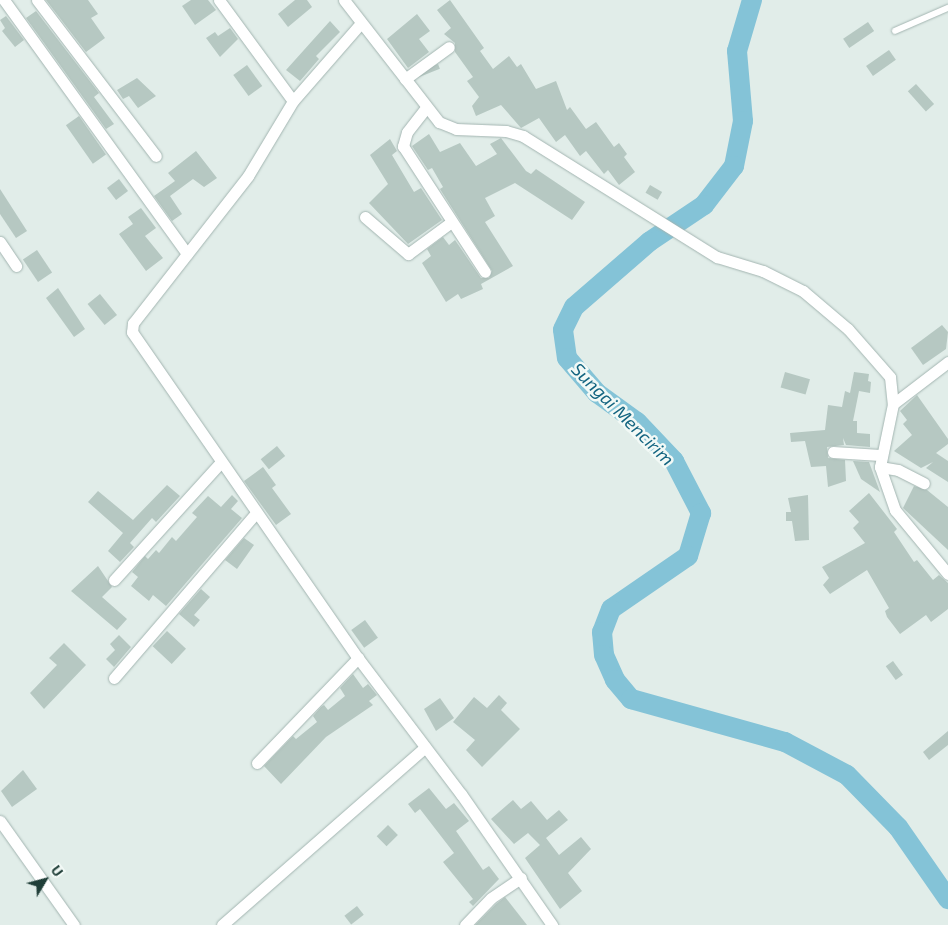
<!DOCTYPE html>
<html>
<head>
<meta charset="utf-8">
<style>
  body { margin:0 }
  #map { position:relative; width:948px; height:925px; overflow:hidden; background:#e1ede9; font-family:"Exo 2",sans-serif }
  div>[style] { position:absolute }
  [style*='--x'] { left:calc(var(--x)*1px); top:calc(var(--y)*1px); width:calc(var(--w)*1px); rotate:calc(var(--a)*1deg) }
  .river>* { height:20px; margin:-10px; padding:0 10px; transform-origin:10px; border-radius:10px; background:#84c3d7 }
  .building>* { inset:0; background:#b6c8c2; transform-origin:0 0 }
  .roads { filter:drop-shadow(0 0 1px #a3b5b1) drop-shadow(0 0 1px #a3b5b1) }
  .service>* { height:5.5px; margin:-2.75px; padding:0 2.75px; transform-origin:2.75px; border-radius:2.75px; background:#fff }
  .minor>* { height:11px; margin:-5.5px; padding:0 5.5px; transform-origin:5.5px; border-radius:5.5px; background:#fff }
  span { translate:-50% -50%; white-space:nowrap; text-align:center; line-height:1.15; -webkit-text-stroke:5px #f2f9f6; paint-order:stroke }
  .water-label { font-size:18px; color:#146581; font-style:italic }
  .north { position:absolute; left:20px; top:855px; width:50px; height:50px; -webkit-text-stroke:4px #f2f9f6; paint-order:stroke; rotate:53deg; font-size:14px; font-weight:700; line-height:20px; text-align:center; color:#203f39 }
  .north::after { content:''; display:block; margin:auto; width:18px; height:22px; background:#203f39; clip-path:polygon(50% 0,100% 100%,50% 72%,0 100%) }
</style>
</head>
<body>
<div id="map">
  <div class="river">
    <i style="--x:752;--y:0;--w:53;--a:106.4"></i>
    <i style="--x:737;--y:51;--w:70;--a:85.1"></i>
    <i style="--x:743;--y:121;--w:46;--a:101.3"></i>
    <i style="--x:734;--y:166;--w:49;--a:127.6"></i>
    <i style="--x:704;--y:205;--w:66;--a:146.1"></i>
    <i style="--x:649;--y:242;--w:99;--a:139.1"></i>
    <i style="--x:574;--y:307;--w:25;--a:116"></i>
    <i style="--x:563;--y:330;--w:28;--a:82"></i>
    <i style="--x:567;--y:358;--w:46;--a:49.4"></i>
    <i style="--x:597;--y:393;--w:49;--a:35.9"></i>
    <i style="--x:637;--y:422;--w:54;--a:46.5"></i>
    <i style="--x:674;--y:461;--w:59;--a:62.6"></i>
    <i style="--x:701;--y:513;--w:45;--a:106.8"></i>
    <i style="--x:688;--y:556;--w:93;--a:145.5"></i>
    <i style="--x:611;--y:609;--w:25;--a:111"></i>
    <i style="--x:602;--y:632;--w:23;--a:85"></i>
    <i style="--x:604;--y:655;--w:27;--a:66"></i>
    <i style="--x:615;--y:680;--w:25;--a:50"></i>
    <i style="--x:631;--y:699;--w:160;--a:15.6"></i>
    <i style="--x:785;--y:742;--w:70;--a:28"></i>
    <i style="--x:847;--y:775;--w:73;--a:45.6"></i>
    <i style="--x:898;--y:827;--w:88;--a:55.2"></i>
  </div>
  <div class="building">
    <i style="clip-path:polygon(46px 0,88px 0,98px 14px,91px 18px,105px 38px,86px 52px)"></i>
    <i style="clip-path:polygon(191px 0,208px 0,216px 10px,195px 25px,182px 6px)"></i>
    <i style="clip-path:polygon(295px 0,307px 0,312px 7px,288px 27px,278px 14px)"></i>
    <i style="clip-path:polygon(450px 0,484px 48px,480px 51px,493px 69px,509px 56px,517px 67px,521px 64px,536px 89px,556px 81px,567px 110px,570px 107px,586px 129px,596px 122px,614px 147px,619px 143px,627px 154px,624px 157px,635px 172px,619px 185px,608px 170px,604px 174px,586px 151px,580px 156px,565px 135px,556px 142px,539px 118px,521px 128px,501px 105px,476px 116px,472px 106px,479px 97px,467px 81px,473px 77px,455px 52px,455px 43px,444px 34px,451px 28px,437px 10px)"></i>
    <i style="clip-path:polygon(36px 11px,99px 93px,94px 97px,114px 124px,106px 129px,26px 18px)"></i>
    <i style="clip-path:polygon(417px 14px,430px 31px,419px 39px,429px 52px,408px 68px,387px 39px)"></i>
    <i style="clip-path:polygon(6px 16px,24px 40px,15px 47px,2px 31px,5px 28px,0 20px)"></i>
    <i style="clip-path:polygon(330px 21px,340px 32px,316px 56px,319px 59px,300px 81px,286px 70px)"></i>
    <i style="left:868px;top:22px;width:11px;height:30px;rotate:56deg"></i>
    <i style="clip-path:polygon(230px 28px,238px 39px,220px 57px,206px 38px,215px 32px,218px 36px)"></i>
    <i style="left:889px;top:50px;width:12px;height:28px;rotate:55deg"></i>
    <i style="left:438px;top:64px;width:5px;height:27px;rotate:68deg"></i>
    <i style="left:247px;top:65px;width:26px;height:17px;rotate:54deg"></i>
    <i style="clip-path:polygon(137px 78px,156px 96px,138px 108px,129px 96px,123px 99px,117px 90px)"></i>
    <i style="left:916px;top:84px;width:27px;height:11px;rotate:48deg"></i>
    <i style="left:79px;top:116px;width:47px;height:16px;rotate:55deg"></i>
    <i style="clip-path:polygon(429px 134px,440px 152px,460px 143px,476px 166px,497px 154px,490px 144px,501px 138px,526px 171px,531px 174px,536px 169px,585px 202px,572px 220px,515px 183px,485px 198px,495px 216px,485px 222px,513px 266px,481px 284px,483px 289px,461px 299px,458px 294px,446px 302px,422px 263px,431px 256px,427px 249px,443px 237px,449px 245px,455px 240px,481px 278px,489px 278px,492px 271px,440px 189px,443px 187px,432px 168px,428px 170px,412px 146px)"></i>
    <i style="clip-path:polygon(390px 139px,397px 151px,392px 155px,414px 192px,421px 188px,442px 220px,408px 244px,369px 203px,388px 184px,370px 155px)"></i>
    <i style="clip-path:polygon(196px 151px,217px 178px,204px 187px,193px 179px,170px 196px,182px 214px,172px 221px,154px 196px,175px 181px,168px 173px)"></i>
    <i style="left:119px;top:179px;width:15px;height:15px;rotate:53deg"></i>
    <i style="left:650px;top:185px;width:14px;height:9px;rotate:30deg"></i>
    <i style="clip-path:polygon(0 189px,27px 231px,16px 238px,0 214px)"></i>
    <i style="clip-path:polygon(141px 208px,156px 228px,145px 236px,163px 258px,146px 271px,119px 234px,133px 224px,128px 217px)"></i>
    <i style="left:37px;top:250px;width:27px;height:17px;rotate:56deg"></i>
    <i style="clip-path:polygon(58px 288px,85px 329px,74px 337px,46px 298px)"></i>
    <i style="left:100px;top:294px;width:27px;height:16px;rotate:51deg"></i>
    <i style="clip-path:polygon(942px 325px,948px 332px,946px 349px,923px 365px,911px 348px)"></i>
    <i style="left:785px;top:372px;width:26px;height:16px;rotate:16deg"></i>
    <i style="clip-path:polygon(854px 372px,869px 374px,868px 381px,871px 382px,870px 393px,859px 391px,853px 421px,857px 421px,857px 433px,870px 434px,870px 447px,846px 445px,843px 438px,844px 445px,827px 447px,828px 458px,845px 460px,846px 481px,828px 487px,826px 466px,811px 467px,805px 441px,791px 442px,790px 433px,825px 430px,828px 405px,842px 407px,845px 391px,850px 393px)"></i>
    <i style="clip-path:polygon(917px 395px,948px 439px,948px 444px,936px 453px,948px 461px,948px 482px,926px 468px,933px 462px,921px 468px,894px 451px,912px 435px,903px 424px,907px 420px,900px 411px)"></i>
    <i style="left:277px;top:446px;width:13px;height:21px;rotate:51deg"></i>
    <i style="clip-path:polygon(853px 461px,869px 462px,880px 492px,861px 479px)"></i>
    <i style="clip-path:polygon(263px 467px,276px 485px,272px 488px,291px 514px,276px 525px,244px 481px)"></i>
    <i style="clip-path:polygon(167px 485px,180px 496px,156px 522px,152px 518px,130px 543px,134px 547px,120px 562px,108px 551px,123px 533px,88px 502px,98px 491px,133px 520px)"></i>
    <i style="clip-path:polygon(914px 486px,927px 490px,948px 507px,948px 550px,903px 508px)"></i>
    <i style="clip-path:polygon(869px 493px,897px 529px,894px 532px,914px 562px,917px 560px,933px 580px,939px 575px,948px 583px,948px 609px,931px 622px,926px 615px,900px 634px,887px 617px,885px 611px,889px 608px,867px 570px,830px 594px,823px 585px,829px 578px,822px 567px,865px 543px,853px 528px,859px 522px,849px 511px)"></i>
    <i style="clip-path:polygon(232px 495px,238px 501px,231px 509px,242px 518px,166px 606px,153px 595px,149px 601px,131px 586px,138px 577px,132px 572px,145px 556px,148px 559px,156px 550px,159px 553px,172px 537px,176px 541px,197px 517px,192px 513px,208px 496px,221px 507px)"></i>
    <i style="clip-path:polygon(808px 495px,809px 540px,795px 541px,792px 521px,786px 521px,786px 512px,791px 512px,788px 498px)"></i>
    <i style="clip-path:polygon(244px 538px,254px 545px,237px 569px,225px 560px)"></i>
    <i style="clip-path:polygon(98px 566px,112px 587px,102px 597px,127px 619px,117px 630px,71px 591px)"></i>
    <i style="clip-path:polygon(201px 589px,210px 597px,194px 615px,200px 620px,194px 627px,179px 614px)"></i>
    <i style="left:365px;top:620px;width:22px;height:17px;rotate:54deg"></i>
    <i style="left:167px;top:631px;width:26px;height:21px;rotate:43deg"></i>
    <i style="clip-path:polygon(119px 635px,131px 647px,114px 667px,106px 659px,115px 650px,110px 644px)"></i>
    <i style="clip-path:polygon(64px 643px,86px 665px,44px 709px,30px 693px,57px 665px,49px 658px)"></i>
    <i style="left:893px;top:661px;width:17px;height:9px;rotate:54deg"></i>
    <i style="clip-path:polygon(353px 674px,363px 688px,368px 684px,377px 695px,369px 701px,373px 705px,326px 737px,281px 784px,264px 766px,293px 736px,296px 739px,317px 722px,313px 716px,321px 707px,324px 705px,328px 710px,345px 696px,340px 688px)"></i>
    <i style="clip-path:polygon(499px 695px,507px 703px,501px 710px,520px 729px,482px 767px,466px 750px,475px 740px,453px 722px,474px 697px,487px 708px)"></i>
    <i style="clip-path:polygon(440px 698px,454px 718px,436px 731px,424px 709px)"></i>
    <i style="clip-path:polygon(948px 731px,948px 745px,929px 760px,923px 752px)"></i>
    <i style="clip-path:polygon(23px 770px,37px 789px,12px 807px,1px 791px)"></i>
    <i style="clip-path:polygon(429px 788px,446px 809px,454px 803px,469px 821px,456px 831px,483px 870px,489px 866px,499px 879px,473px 906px,469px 902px,473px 899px,443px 862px,454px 853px,420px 809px,415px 813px,408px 804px)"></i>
    <i style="clip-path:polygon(513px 800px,521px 809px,531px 801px,547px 820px,559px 810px,568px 820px,546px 838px,559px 855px,581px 837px,591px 849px,568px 873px,582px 891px,560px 909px,525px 858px,540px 845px,528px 833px,514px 844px,491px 819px)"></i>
    <i style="left:388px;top:825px;width:14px;height:16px;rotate:45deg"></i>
    <i style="clip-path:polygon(505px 897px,527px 925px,475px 925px,496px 904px)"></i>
    <i style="left:357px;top:906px;width:11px;height:16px;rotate:52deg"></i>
  </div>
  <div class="roads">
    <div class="service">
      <i style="--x:895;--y:31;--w:58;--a:-23.5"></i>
    </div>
    <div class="minor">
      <i style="--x:4;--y:0;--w:313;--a:54.2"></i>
      <i style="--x:37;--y:0;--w:196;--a:52.7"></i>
      <i style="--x:219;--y:0;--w:125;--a:53.8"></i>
      <i style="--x:344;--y:0;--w:155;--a:52.1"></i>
      <i style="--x:439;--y:122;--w:18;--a:22"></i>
      <i style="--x:456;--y:129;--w:50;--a:2.3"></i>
      <i style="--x:506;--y:131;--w:18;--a:16"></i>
      <i style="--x:523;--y:136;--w:229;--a:32"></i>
      <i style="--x:717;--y:257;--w:48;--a:16.9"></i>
      <i style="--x:763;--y:271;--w:45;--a:26.6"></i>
      <i style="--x:803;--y:291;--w:59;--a:40.2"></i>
      <i style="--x:848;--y:329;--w:64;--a:48.8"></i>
      <i style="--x:890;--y:377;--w:27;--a:84"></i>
      <i style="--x:893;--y:404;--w:64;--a:101.7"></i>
      <i style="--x:880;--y:467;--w:46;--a:70.8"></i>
      <i style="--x:895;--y:510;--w:83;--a:50.4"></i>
      <i style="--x:361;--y:23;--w:103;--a:131.1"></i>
      <i style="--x:293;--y:101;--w:87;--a:121"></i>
      <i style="--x:248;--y:176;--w:187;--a:128"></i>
      <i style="--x:133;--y:323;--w:9;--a:96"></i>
      <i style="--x:132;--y:332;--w:397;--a:55.3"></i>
      <i style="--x:358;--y:658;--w:171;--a:52.9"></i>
      <i style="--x:461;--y:794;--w:160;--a:55.2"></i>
      <i style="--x:405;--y:79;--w:54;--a:-36"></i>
      <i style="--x:425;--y:109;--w:29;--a:128"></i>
      <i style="--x:407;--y:132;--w:15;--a:106"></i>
      <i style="--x:403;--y:146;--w:150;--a:56.9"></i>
      <i style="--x:365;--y:217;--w:57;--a:40.7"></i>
      <i style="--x:408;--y:254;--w:52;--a:-36.4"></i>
      <i style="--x:0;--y:242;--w:29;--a:56"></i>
      <i style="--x:893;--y:404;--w:69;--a:-37.4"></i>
      <i style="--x:833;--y:452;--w:47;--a:3.7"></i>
      <i style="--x:880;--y:467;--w:18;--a:9"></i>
      <i style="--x:898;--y:470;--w:29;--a:27"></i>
      <i style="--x:114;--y:580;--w:159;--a:-47.8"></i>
      <i style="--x:114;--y:678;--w:218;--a:-49.3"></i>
      <i style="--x:257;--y:763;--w:146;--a:-46.1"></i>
      <i style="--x:0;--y:821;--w:128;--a:54.6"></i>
      <i style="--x:222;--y:925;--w:270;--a:-41.2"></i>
      <i style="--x:465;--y:925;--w:37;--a:-46"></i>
      <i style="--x:491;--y:898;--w:36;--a:-34"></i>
    </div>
  </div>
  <div class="water-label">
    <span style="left:623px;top:414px;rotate:45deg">Sungai Mencirim</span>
  </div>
  <div class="north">U</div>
</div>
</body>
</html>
